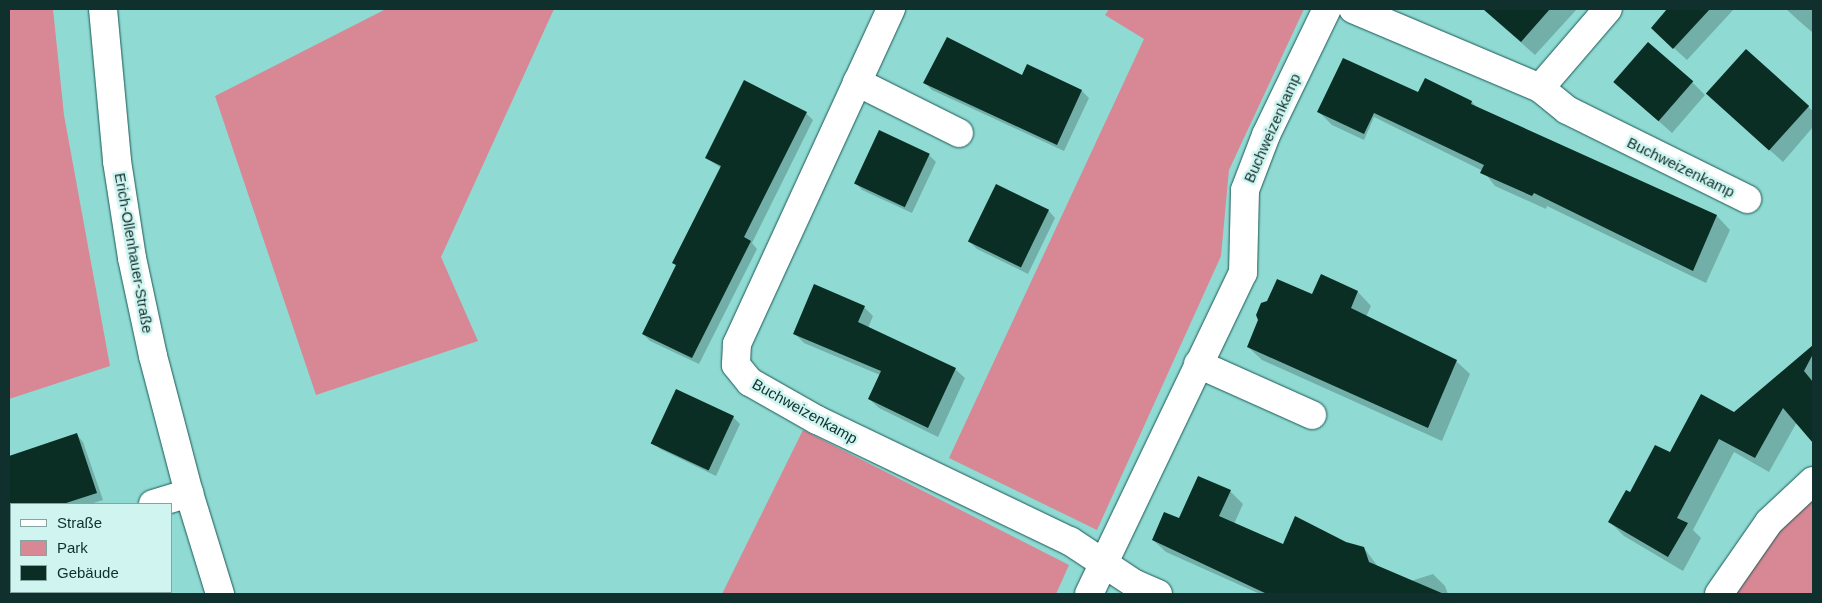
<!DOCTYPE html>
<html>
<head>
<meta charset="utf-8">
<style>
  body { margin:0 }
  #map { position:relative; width:1822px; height:603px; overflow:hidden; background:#8fdbd4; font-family:Arial,sans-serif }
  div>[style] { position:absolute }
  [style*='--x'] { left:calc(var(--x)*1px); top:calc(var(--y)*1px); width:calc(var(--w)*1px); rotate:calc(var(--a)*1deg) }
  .green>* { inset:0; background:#d88795 }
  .shadow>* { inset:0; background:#0003 }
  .building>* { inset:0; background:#0a2e23; transform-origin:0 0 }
  .roads { filter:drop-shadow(0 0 1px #1b5753) drop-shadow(0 0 1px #1b5753) }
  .minor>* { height:28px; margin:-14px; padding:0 14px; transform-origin:14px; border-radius:14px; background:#fff }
  .tertiary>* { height:28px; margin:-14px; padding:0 14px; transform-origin:14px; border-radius:14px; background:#fff }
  span { translate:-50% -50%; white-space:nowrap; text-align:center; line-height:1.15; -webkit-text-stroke:5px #d0f4f0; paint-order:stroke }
  .street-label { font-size:15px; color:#0f302d }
  .frame { position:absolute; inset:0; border:10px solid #0f302d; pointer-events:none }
  .legend { position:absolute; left:10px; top:503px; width:162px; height:90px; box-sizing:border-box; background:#d0f4f0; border:1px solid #83a6a2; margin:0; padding:6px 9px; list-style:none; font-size:15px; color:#0f302d }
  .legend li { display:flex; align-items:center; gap:10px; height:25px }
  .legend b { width:25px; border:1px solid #83a6a2 }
</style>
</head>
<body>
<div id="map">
  <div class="green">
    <i style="clip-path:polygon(9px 9px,53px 9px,64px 115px,110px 366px,9px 399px)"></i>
    <i style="clip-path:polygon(386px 9px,554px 9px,441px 257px,478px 341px,316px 395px,215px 96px)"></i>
    <i style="clip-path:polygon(1109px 9px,1304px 9px,1229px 170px,1221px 256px,1097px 530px,949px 458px,1144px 39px,1105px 15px)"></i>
    <i style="clip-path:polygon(803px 430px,1069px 565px,1056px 594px,722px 594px)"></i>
    <i style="clip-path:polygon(1813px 485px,1813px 594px,1719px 594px)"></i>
  </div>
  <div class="shadow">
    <i style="clip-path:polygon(1483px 9px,1577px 9px,1535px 55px)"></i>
    <i style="clip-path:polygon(1669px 9px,1734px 9px,1687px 60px,1652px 28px)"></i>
    <i style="clip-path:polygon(1786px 9px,1813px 9px,1813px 33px,1798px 20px)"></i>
    <i style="clip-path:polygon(1746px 51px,1813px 111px,1813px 127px,1783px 162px,1708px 95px)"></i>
    <i style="clip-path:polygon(1028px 66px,1082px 91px,1089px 98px,1064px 151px,932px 90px,925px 83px,1023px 77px)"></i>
    <i style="clip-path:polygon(1615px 82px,1692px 82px,1705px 95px,1672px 133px)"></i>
    <i style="clip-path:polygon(1419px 94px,1472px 102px,1479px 109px,1717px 216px,1730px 230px,1706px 283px,1547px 206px,1546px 209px,1495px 186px,1483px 171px,1374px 117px,1364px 140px,1332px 125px,1319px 112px)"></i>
    <i style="clip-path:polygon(806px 113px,813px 120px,752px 243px,757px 249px,699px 364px,650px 341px,643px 334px,677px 266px,673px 263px,721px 168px,706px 158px)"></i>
    <i style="clip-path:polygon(929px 155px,936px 162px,912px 213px,862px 190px,856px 183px)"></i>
    <i style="clip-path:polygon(997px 186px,1049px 211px,1055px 218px,1028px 274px,977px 249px,970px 242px)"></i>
    <i style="clip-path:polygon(1321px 276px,1358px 292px,1371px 306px,1366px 317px,1456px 361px,1470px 374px,1442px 441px,1262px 360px,1248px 347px,1312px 296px)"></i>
    <i style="clip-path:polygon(864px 307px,873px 316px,868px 328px,955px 369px,965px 378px,938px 437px,879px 408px,869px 399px,880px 375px,804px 343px,795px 334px)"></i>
    <i style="clip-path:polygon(1813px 347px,1813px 440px,1797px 422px,1769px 472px,1734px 452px,1693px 530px,1701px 538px,1683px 571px,1624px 536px,1610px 522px,1631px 494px,1670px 454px,1734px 414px)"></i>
    <i style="clip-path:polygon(733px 417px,740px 424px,716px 476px,660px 449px,653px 442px)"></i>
    <i style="clip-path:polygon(77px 435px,83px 442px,103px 500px,90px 504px,11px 504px,9px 531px,9px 457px)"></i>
    <i style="clip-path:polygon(1230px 491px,1243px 504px,1234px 524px,1283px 545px,1345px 544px,1364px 548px,1379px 568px,1411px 581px,1433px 574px,1445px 586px,1448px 594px,1260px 594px,1166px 552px,1153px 540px,1179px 520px)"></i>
    <i style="clip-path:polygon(27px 592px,67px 592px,68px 594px,20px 594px)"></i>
  </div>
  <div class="building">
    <i style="clip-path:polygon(1483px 9px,1550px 9px,1521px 42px)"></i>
    <i style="clip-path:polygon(1667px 9px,1710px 9px,1673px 49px,1651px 28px)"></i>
    <i style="clip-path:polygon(947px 37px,1022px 75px,1027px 64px,1082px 90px,1057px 145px,923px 83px)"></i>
    <i style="left:1648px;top:42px;width:60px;height:53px;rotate:41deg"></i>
    <i style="left:1746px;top:49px;width:85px;height:60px;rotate:42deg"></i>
    <i style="clip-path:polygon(1343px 58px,1418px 92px,1425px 78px,1472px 101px,1471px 104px,1717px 215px,1693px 271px,1534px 193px,1532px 196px,1480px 173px,1484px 165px,1374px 113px,1364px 134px,1317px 112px)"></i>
    <i style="clip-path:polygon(744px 80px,807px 112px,744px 237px,751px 241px,692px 358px,642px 334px,676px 265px,672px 263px,721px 166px,705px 158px)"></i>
    <i style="left:879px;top:130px;width:56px;height:59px;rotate:25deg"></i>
    <i style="left:996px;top:184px;width:59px;height:64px;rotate:26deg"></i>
    <i style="clip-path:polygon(1321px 274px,1358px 291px,1351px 308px,1457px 360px,1428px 428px,1247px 347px,1258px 320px,1256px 315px,1261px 303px,1267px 301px,1277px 279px,1312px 294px)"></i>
    <i style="clip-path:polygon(814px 284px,865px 306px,858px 322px,956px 368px,928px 428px,868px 399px,881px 371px,793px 334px)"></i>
    <i style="clip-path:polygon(1813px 345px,1813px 354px,1804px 371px,1813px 382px,1813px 443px,1783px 408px,1755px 458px,1719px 439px,1677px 518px,1688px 523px,1668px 557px,1608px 522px,1626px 490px,1630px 492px,1655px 445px,1670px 452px,1701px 394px,1734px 412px)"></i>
    <i style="left:676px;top:389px;width:64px;height:60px;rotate:25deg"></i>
    <i style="clip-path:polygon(77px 433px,97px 493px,63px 504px,9px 504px,9px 456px)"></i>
    <i style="clip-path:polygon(1198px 476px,1231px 490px,1219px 516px,1283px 544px,1295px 516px,1346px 542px,1364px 547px,1369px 562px,1444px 594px,1267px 594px,1152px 540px,1164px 512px,1179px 518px)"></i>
  </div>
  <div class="roads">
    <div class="minor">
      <i style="--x:891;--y:9;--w:369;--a:114.7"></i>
      <i style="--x:737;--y:344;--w:21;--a:93"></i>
      <i style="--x:736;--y:365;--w:22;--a:51"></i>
      <i style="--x:750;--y:382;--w:77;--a:29.6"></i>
      <i style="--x:817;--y:420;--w:280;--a:25.6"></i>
      <i style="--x:1070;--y:541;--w:78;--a:33.5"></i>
      <i style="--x:1135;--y:584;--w:25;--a:23"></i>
      <i style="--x:1353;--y:9;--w:203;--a:22.9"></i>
      <i style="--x:1540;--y:88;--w:104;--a:-49.3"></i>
      <i style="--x:857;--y:82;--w:114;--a:26.6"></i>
      <i style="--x:1540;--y:88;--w:35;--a:39"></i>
      <i style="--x:1567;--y:110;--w:201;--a:26.3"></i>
      <i style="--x:1198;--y:364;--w:125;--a:24.1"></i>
      <i style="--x:153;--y:504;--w:38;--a:-17"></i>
      <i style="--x:9;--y:551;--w:2;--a:-27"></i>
      <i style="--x:1089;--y:594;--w:356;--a:-64.4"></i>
      <i style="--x:1243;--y:273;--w:83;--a:-88.6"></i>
      <i style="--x:1245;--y:190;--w:59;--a:-69.1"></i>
      <i style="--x:1266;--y:135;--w:140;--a:-64.2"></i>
      <i style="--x:1719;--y:594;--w:88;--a:-55.2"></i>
      <i style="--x:1769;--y:522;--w:60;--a:-43"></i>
    </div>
    <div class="tertiary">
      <i style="--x:103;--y:9;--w:153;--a:84.7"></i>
      <i style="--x:117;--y:161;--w:98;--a:81.2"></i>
      <i style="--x:132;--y:258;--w:100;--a:77.9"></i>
      <i style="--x:153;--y:356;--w:142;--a:75.3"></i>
      <i style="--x:189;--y:493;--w:106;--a:72.9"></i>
    </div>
  </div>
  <div class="street-label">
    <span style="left:1272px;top:128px;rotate:-66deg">Buchweizenkamp</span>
    <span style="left:1681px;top:167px;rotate:26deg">Buchweizenkamp</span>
    <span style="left:134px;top:253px;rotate:80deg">Erich-Ollenhauer-Straße</span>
    <span style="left:805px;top:411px;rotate:29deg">Buchweizenkamp</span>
  </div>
  <div class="frame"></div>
  <ul class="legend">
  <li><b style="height:6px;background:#fff"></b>Straße</li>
  <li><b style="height:14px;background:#d88795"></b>Park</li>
  <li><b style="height:14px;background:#0a2e23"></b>Gebäude</li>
  </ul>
</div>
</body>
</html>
